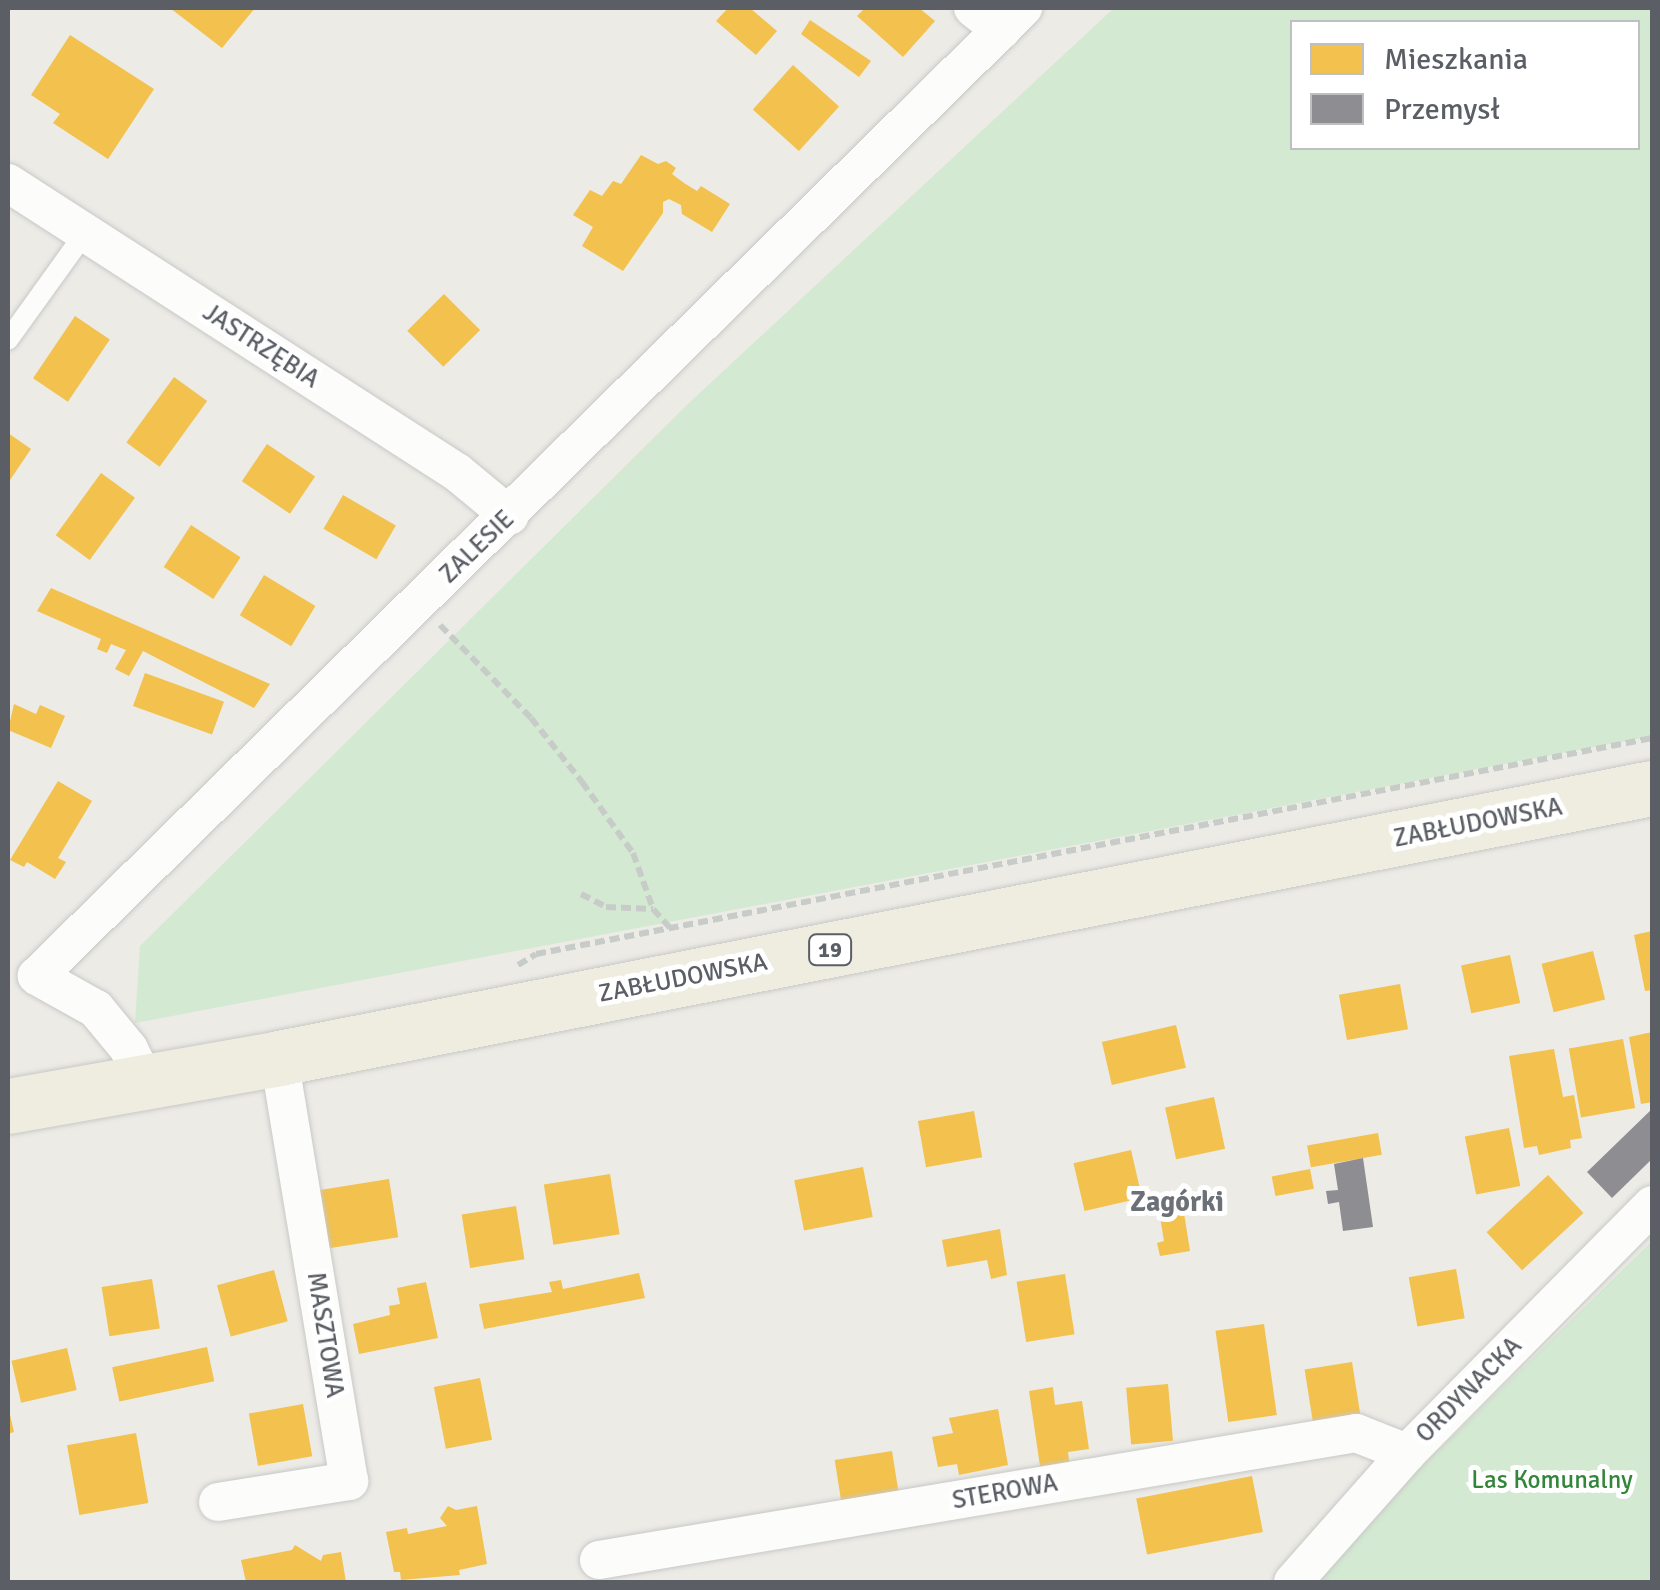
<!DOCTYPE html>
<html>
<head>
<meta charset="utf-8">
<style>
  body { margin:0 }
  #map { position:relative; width:1660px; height:1590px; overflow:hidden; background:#ecebe6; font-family:Signika,sans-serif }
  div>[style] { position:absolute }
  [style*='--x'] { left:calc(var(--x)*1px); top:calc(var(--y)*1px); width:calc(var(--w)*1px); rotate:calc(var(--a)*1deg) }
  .green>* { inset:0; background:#d3e9d1 }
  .homes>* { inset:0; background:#f2c14e; transform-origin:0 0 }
  .industry>* { inset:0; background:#8d8d92 }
  .path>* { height:6px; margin-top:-3px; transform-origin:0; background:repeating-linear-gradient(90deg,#c8ccc9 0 10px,transparent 0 15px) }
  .roads { filter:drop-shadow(0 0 2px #c8c8c7) drop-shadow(0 0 2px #c8c8c7) }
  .lane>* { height:20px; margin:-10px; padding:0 10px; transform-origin:10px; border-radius:10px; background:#fcfcfb }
  .street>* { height:38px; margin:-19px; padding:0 19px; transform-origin:19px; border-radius:19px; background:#fcfcfb }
  .highway>* { height:55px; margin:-27.5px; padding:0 27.5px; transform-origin:27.5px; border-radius:27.5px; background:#efece0 }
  span { translate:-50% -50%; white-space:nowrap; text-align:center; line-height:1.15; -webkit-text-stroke:10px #fff; paint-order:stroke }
  .shield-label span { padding:2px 8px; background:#fff; border:2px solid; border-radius:8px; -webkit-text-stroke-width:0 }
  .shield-label { font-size:22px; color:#5b5f65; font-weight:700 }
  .street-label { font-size:25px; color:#5b5f65 }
  .park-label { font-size:25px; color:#318639 }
  .neighbourhood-label { font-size:28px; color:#6c7177; font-weight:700 }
  .frame { position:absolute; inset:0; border:10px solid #5b5f65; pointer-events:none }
  .legend { position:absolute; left:1290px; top:20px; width:350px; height:130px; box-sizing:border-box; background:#fff; border:2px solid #bdbfc1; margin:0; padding:12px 18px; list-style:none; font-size:30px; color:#5b5f65 }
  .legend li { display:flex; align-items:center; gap:20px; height:50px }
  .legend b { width:50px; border:2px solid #bdbfc1 }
</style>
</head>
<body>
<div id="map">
  <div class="green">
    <i style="clip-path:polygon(evenodd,1114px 8px,1652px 8px,1652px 736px,135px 1023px,140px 946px,689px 403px,1114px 8px,1292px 22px,1638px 22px,1638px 148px,1292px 148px,1292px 22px)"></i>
    <i style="clip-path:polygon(1652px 1241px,1652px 1582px,1316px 1582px,1415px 1473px)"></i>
  </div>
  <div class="homes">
    <i style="clip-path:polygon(170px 8px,255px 8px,222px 48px)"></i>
    <i style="clip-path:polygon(728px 8px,750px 8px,777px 31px,756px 55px,716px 21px)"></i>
    <i style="clip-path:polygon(865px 8px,919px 8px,935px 21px,903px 57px,857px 16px)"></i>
    <i style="clip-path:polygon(810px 20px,871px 61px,859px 77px,801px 34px)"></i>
    <i style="clip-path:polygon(70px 35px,154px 89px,108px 159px,53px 123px,60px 114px,31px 95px)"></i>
    <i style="left:793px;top:65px;width:62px;height:60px;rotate:42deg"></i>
    <i style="clip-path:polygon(641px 155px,658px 164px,666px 161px,676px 168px,672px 174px,684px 183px,697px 191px,701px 186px,730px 204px,712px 232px,682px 214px,681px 205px,669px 199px,663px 202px,663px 213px,623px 271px,582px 246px,593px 227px,573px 215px,590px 190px,602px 196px,613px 181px,621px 184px)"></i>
    <i style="left:444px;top:294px;width:51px;height:52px;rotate:45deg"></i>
    <i style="left:75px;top:316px;width:42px;height:75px;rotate:34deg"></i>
    <i style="left:174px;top:377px;width:41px;height:81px;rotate:36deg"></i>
    <i style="clip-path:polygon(8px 433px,31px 449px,8px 483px)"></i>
    <i style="left:267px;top:444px;width:58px;height:45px;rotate:34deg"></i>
    <i style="left:101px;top:473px;width:42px;height:77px;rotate:36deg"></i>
    <i style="left:343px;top:495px;width:61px;height:39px;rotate:30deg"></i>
    <i style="left:191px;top:525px;width:59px;height:50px;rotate:33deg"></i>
    <i style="left:264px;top:575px;width:60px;height:47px;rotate:31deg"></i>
    <i style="clip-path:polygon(51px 588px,140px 627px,270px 684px,254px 708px,143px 651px,129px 676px,115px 669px,126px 650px,111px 644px,107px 653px,97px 649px,101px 639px,37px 611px)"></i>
    <i style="left:145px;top:673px;width:84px;height:35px;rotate:20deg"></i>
    <i style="clip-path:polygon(14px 704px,36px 714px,40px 705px,65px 716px,51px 748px,8px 730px)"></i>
    <i style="clip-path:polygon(58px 781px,92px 801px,58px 858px,66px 862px,55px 879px,27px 862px,24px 867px,10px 860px)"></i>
    <i style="clip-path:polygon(1652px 931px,1652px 990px,1645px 991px,1634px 935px)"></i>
    <i style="left:1593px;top:951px;width:50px;height:53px;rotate:76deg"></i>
    <i style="left:1510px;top:955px;width:49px;height:50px;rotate:78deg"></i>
    <i style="left:1400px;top:984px;width:46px;height:62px;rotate:80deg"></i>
    <i style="left:1176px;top:1025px;width:44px;height:76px;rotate:77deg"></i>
    <i style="clip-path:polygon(1652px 1032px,1652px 1102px,1641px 1104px,1629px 1037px)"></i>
    <i style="left:1623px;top:1039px;width:70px;height:55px;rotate:80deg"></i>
    <i style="clip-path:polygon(1554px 1049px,1563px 1097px,1574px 1095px,1582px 1138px,1570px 1140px,1571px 1148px,1539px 1155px,1537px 1146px,1524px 1148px,1509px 1056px)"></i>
    <i style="left:1214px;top:1097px;width:53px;height:50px;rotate:78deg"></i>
    <i style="left:974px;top:1111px;width:47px;height:57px;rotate:80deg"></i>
    <i style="left:1509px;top:1128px;width:59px;height:45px;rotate:79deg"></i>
    <i style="left:1378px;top:1133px;width:22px;height:72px;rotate:80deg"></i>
    <i style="left:1131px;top:1150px;width:49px;height:59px;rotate:77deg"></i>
    <i style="left:863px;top:1167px;width:51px;height:70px;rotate:79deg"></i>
    <i style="left:1310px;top:1169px;width:20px;height:39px;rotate:79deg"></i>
    <i style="left:610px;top:1174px;width:61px;height:67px;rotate:81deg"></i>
    <i style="left:1548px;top:1175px;width:52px;height:84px;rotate:47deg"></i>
    <i style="left:389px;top:1179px;width:59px;height:73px;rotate:81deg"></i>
    <i style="left:516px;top:1206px;width:54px;height:55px;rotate:81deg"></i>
    <i style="clip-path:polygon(1184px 1213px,1190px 1251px,1160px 1256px,1157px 1243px,1164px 1241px,1160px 1217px)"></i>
    <i style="clip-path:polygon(1000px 1229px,1007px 1275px,991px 1279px,987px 1260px,947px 1267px,942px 1240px)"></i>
    <i style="left:1456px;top:1269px;width:50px;height:48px;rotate:80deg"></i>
    <i style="left:274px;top:1270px;width:53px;height:59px;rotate:75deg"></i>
    <i style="clip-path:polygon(639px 1273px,645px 1298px,484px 1329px,479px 1304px,552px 1292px,549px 1282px,561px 1280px,563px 1289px)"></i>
    <i style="left:1065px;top:1274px;width:61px;height:49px;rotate:81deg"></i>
    <i style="left:152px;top:1279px;width:50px;height:51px;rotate:81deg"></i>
    <i style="clip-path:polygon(426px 1282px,438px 1338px,359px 1354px,353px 1324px,390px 1315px,389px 1306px,400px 1304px,397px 1288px)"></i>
    <i style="left:1264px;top:1324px;width:92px;height:49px;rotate:82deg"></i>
    <i style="left:207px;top:1347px;width:35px;height:97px;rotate:78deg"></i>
    <i style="left:67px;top:1348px;width:43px;height:57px;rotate:77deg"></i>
    <i style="left:1352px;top:1362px;width:53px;height:48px;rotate:81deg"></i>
    <i style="left:480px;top:1378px;width:63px;height:47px;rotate:79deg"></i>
    <i style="left:1168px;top:1384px;width:57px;height:42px;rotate:85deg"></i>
    <i style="clip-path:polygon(1053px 1387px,1055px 1405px,1082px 1401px,1089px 1449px,1068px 1452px,1070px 1468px,1041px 1473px,1029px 1391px)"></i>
    <i style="left:303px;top:1404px;width:53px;height:55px;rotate:80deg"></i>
    <i style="clip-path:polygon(8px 1406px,14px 1432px,8px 1434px)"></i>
    <i style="clip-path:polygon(998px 1409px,1008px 1465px,959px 1475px,957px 1464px,938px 1467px,932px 1437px,953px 1433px,949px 1418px)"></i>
    <i style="left:136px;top:1433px;width:71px;height:70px;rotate:80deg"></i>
    <i style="left:892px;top:1451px;width:52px;height:58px;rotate:81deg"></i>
    <i style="left:1252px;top:1476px;width:57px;height:118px;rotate:79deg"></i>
    <i style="clip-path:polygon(448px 1506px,456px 1510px,477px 1506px,487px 1564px,459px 1570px,460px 1575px,401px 1580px,400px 1572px,394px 1572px,386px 1532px,407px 1528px,408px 1534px,447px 1526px,440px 1518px)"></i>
    <i style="clip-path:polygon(295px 1545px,321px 1561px,323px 1555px,341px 1552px,346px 1582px,246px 1582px,241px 1560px,292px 1550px)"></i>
  </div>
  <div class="industry">
    <i style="clip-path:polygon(1652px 1109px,1652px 1159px,1612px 1198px,1587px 1172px)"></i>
    <i style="clip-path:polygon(1363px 1158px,1373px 1227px,1343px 1231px,1339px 1202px,1328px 1204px,1326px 1191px,1338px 1190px,1334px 1164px)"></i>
  </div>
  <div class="path">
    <i style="--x:440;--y:625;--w:130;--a:45.6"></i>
    <i style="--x:531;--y:718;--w:82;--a:51.4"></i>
    <i style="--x:582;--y:782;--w:87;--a:54.3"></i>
    <i style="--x:633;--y:853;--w:59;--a:70.3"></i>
    <i style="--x:581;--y:894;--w:28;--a:27"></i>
    <i style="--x:606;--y:907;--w:47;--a:2.4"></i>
    <i style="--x:653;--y:909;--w:27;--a:48"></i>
    <i style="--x:518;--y:965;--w:21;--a:-31"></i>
    <i style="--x:536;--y:954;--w:1137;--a:-10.95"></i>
  </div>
  <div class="roads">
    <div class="lane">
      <i style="--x:8;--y:340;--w:132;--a:-54.3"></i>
    </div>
    <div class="street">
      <i style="--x:973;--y:8;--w:36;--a:38"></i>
      <i style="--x:8;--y:183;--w:535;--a:32.8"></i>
      <i style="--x:458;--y:473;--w:67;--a:39.6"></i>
      <i style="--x:144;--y:1079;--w:34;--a:-117"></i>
      <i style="--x:129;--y:1049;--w:52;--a:-129.5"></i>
      <i style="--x:96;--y:1009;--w:68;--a:-150.8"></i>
      <i style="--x:37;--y:976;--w:1382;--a:-44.47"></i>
      <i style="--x:218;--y:1502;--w:133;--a:-9.1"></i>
      <i style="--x:349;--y:1481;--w:429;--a:-99.4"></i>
      <i style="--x:599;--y:1560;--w:768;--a:-9.52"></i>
      <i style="--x:1356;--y:1433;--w:55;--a:21.4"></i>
      <i style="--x:1293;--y:1582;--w:172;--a:-48.5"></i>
      <i style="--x:1407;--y:1453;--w:349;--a:-45.3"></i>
    </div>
    <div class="highway">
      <i style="--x:8;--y:1106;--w:275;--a:-10"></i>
      <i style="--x:279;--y:1058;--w:1399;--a:-11.13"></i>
    </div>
  </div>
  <div class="shield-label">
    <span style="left:830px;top:950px">19</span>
  </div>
  <div class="street-label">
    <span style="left:261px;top:346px;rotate:33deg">JASTRZĘBIA</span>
    <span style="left:477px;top:547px;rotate:-44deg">ZALESIE</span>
    <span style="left:1478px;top:823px;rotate:-11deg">ZABŁUDOWSKA</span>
    <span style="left:683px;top:978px;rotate:-11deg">ZABŁUDOWSKA</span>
    <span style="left:325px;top:1335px;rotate:81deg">MASZTOWA</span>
    <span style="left:1469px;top:1390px;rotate:-45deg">ORDYNACKA</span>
    <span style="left:1005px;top:1492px;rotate:-10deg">STEROWA</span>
  </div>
  <div class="park-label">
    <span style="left:1552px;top:1480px">Las Komunalny</span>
  </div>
  <div class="neighbourhood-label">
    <span style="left:1177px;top:1202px">Zagórki</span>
  </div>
  <div class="frame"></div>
  <ul class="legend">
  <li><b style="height:28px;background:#f2c14e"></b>Mieszkania</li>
  <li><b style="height:28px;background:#8d8d92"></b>Przemysł</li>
  </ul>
</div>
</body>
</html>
